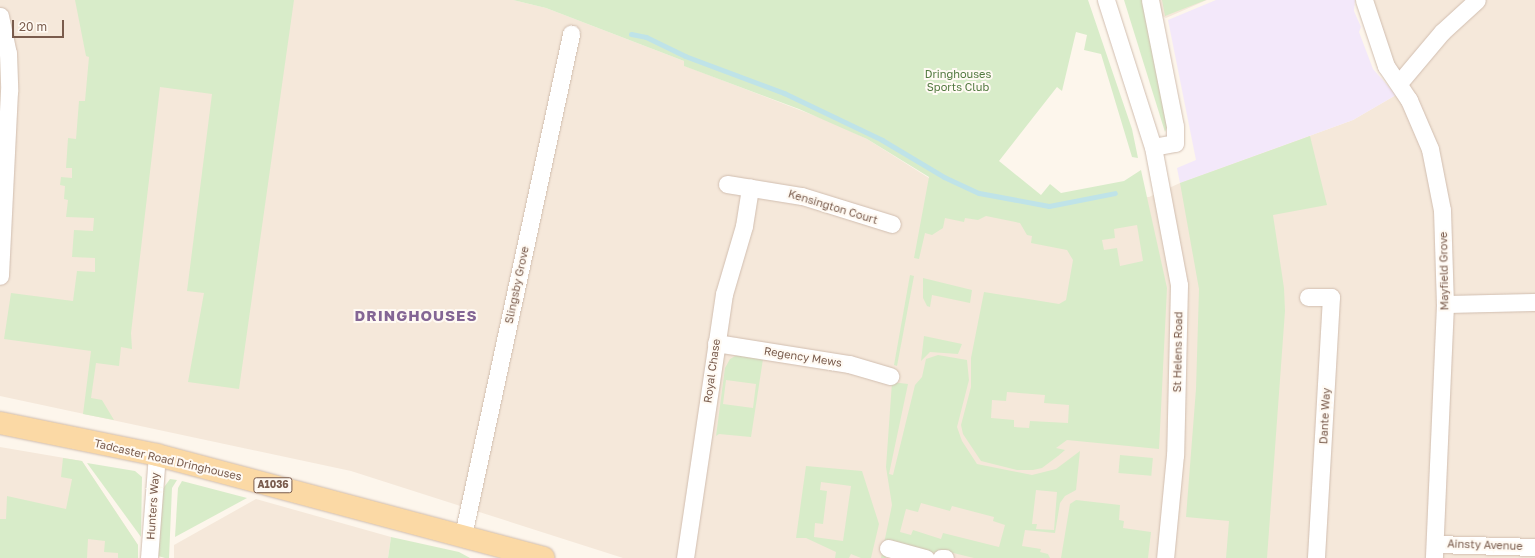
<!DOCTYPE html>
<html>
<head>
<meta charset="utf-8">
<style>
  body { margin:0 }
  #map { position:relative; width:1535px; height:558px; overflow:hidden; background:#fdf6ec; font-family:"Golos Text",sans-serif }
  div>[style] { position:absolute }
  [style*='--x'] { left:calc(var(--x)*1px); top:calc(var(--y)*1px); width:calc(var(--w)*1px); rotate:calc(var(--a)*1deg) }
  .residential>* { inset:0; background:#f5e8da }
  .education>* { inset:0; background:#f3e8fa }
  .green>* { inset:0; background:#d8ecc9; transform-origin:0 0 }
  .stream>* { height:5px; margin:-2.5px; padding:0 2.5px; transform-origin:2.5px; border-radius:2.5px; background:#bfe3e8 }
  .roads { filter:drop-shadow(0 0 1px #d1beb0) drop-shadow(0 0 1px #d1beb0) }
  .minor>* { height:17px; margin:-8.5px; padding:0 8.5px; transform-origin:8.5px; border-radius:8.5px; background:#fff }
  .major>* { height:22px; margin:-11px; padding:0 11px; transform-origin:11px; border-radius:11px; background:#fbd9a5 }
  span { translate:-50% -50%; white-space:nowrap; text-align:center; line-height:1.15; -webkit-text-stroke:4px #fffaf3; paint-order:stroke }
  .shield-label span { padding:1px 3px; background:#fffaf3; border:1px solid; border-radius:3px; -webkit-text-stroke-width:0 }
  .shield-label { font-size:10px; color:#7a5c4d; font-weight:700 }
  .park-label { font-size:11px; color:#537a41 }
  .street-label { font-size:11px; color:#7a5c4d }
  .district-label { font-size:15px; color:#846695; font-weight:700; letter-spacing:1px }
  .scale { position:absolute; left:12px; top:20px; width:52px; height:18px; box-sizing:border-box; border:2px solid #7a5c4d; border-top:0; padding-left:5px; font-size:12px; line-height:14px; white-space:nowrap; color:#7a5c4d; -webkit-text-stroke:3px #fffaf3; paint-order:stroke }
</style>
</head>
<body>
<div id="map">
  <div class="residential">
    <i style="clip-path:polygon(0 0,513px 0,546px 8px,684px 61px,685px 66px,831px 122px,867px 139px,929px 178px,958px 199px,1149px 197px,1180px 183px,1353px 120px,1396px 95px,1373px 0,1535px 0,1535px 558px,623px 558px,351px 471px,0 396px)"></i>
    <i style="clip-path:polygon(1155px 0,1207px 0,1166px 18px,1158px 14px)"></i>
    <i style="clip-path:polygon(0 447px,82px 461px,138px 545px,138px 558px,0 558px)"></i>
    <i style="clip-path:polygon(256px 499px,391px 537px,388px 558px,174px 558px,174px 545px)"></i>
  </div>
  <div class="education">
    <i style="clip-path:polygon(1216px 0,1355px 0,1354px 11px,1361px 27px,1359px 32px,1373px 69px,1396px 95px,1353px 120px,1180px 183px,1177px 168px,1196px 160px,1168px 20px)"></i>
  </div>
  <div class="green">
    <i style="clip-path:polygon(75px 0,294px 0,239px 389px,188px 382px,204px 293px,187px 291px,212px 94px,160px 87px,131px 333px,132px 349px,121px 347px,119px 366px,96px 363px,91px 398px,102px 400px,114px 420px,83px 414px,91px 351px,4px 339px,11px 293px,73px 301px,77px 271px,95px 272px,95px 258px,72px 257px,74px 230px,93px 231px,94px 218px,66px 217px,68px 200px,64px 199px,65px 186px,60px 185px,61px 177px,72px 178px,72px 168px,66px 168px,68px 138px,76px 139px,79px 101px,85px 101px,89px 57px,86px 56px)"></i>
    <i style="clip-path:polygon(evenodd,513px 0,1088px 0,1132px 129px,1138px 158px,1132px 157px,1101px 54px,1084px 50px,1087px 35px,1076px 32px,1062px 91px,1057px 87px,999px 161px,1041px 195px,1050px 184px,1061px 193px,1124px 181px,1141px 170px,1167px 288px,1159px 449px,1067px 440px,1056px 448px,1065px 450px,1058px 456px,1042px 468px,1033px 470px,1017px 470px,981px 461px,963px 434px,961px 425px,971px 387px,971px 358px,984px 292px,1059px 304px,1066px 300px,1073px 260px,1067px 250px,1031px 243px,1032px 236px,1027px 235px,1020px 223px,986px 216px,978px 220px,965px 218px,964px 222px,945px 218px,943px 228px,932px 235px,925px 233px,919px 259px,914px 258px,929px 177px,867px 139px,799px 109px,684px 66px,684px 61px,546px 8px,513px 0,1137px 225px,1143px 261px,1120px 266px,1117px 248px,1104px 250px,1102px 240px,1115px 238px,1114px 229px,1137px 225px,513px 0,1007px 392px,1045px 395px,1044px 403px,1069px 405px,1068px 423px,1030px 421px,1029px 428px,1014px 427px,1014px 420px,991px 418px,992px 400px,1006px 401px,1007px 392px)"></i>
    <i style="clip-path:polygon(1124px 0,1146px 0,1168px 125px,1165px 132px)"></i>
    <i style="clip-path:polygon(1162px 0,1206px 0,1165px 16px)"></i>
    <i style="clip-path:polygon(1310px 136px,1327px 205px,1273px 215px,1284px 288px,1285px 311px,1267px 558px,1226px 558px,1229px 521px,1186px 517px,1196px 389px,1199px 289px,1180px 183px)"></i>
    <i style="clip-path:polygon(910px 275px,914px 276px,897px 366px,894px 365px)"></i>
    <i style="clip-path:polygon(923px 278px,972px 290px,970px 303px,932px 295px,930px 307px,927px 306px,923px 298px)"></i>
    <i style="clip-path:polygon(924px 336px,962px 344px,958px 354px,930px 352px,921px 361px)"></i>
    <i style="clip-path:polygon(evenodd,737px 355px,763px 359px,751px 437px,719px 434px,716px 436px,725px 368px,730px 359px,737px 355px,726px 380px,756px 384px,753px 408px,723px 404px,726px 380px)"></i>
    <i style="clip-path:polygon(evenodd,938px 355px,967px 360px,969px 380px,957px 427px,962px 441px,977px 464px,1032px 475px,1056px 469px,1080px 451px,1076px 490px,1065px 496px,1060px 503px,1055px 533px,1025px 530px,1022px 546px,1041px 549px,1040px 552px,1048px 554px,1050px 558px,974px 558px,945px 551px,931px 553px,891px 540px,886px 558px,881px 558px,892px 505px,886px 467px,892px 382px,908px 384px,889px 474px,893px 475px,915px 385px,922px 377px,926px 359px,938px 355px,1036px 490px,1057px 492px,1054px 530px,1036px 529px,1037px 524px,1032px 524px,1036px 490px,938px 355px,921px 503px,950px 511px,952px 506px,994px 517px,993px 521px,1005px 525px,999px 547px,943px 533px,941px 539px,913px 530px,911px 535px,900px 532px,906px 509px,918px 512px,921px 503px)"></i>
    <i style="left:1120px;top:455px;width:33px;height:18px;rotate:5deg"></i>
    <i style="clip-path:polygon(63px 458px,82px 461px,138px 545px,138px 558px,118px 558px,118px 553px,104px 552px,105px 541px,88px 539px,87px 558px,0 558px,0 519px,6px 519px,7px 496px,66px 509px,72px 479px,61px 477px)"></i>
    <i style="clip-path:polygon(87px 463px,135px 471px,142px 477px,141px 537px)"></i>
    <i style="clip-path:polygon(evenodd,806px 466px,862px 471px,879px 524px,871px 558px,861px 558px,851px 554px,849px 558px,835px 558px,836px 552px,806px 538px,796px 538px,806px 466px,821px 482px,851px 486px,843px 541px,814px 537px,815px 523px,823px 524px,827px 491px,820px 490px,821px 482px)"></i>
    <i style="clip-path:polygon(170px 479px,177px 480px,172px 488px,169px 558px,165px 558px,158px 556px,162px 490px)"></i>
    <i style="clip-path:polygon(182px 481px,247px 498px,175px 537px,178px 488px)"></i>
    <i style="clip-path:polygon(1076px 500px,1120px 505px,1119px 520px,1124px 521px,1123px 528px,1151px 532px,1148px 558px,1061px 558px,1070px 504px)"></i>
    <i style="clip-path:polygon(391px 537px,459px 552px,470px 558px,388px 558px)"></i>
  </div>
  <div class="stream">
    <i style="--x:631;--y:34;--w:15;--a:11"></i>
    <i style="--x:646;--y:37;--w:43;--a:26"></i>
    <i style="--x:685;--y:56;--w:106;--a:20.5"></i>
    <i style="--x:784;--y:93;--w:109;--a:25.6"></i>
    <i style="--x:882;--y:140;--w:72;--a:30.8"></i>
    <i style="--x:944;--y:177;--w:38;--a:25"></i>
    <i style="--x:979;--y:193;--w:71;--a:10.5"></i>
    <i style="--x:1049;--y:206;--w:67;--a:-11.1"></i>
  </div>
  <div class="roads">
    <div class="minor">
      <i style="--x:1106;--y:0;--w:154;--a:72.3"></i>
      <i style="--x:1153;--y:147;--w:140;--a:79.3"></i>
      <i style="--x:1179;--y:285;--w:170;--a:91.3"></i>
      <i style="--x:1175;--y:455;--w:103;--a:95.5"></i>
      <i style="--x:1150;--y:0;--w:128;--a:78.8"></i>
      <i style="--x:1175;--y:126;--w:17;--a:90"></i>
      <i style="--x:1175;--y:143;--w:22;--a:170"></i>
      <i style="--x:1364;--y:0;--w:70;--a:71.6"></i>
      <i style="--x:1386;--y:66;--w:41;--a:55.9"></i>
      <i style="--x:1409;--y:100;--w:53;--a:66.8"></i>
      <i style="--x:1430;--y:149;--w:62;--a:78.9"></i>
      <i style="--x:1442;--y:210;--w:94;--a:88.2"></i>
      <i style="--x:1445;--y:304;--w:254;--a:92.5"></i>
      <i style="--x:0;--y:16;--w:38;--a:78"></i>
      <i style="--x:8;--y:53;--w:38;--a:88"></i>
      <i style="--x:9;--y:91;--w:185;--a:92.8"></i>
      <i style="--x:1399;--y:83;--w:67;--a:-49.9"></i>
      <i style="--x:1442;--y:32;--w:47;--a:-42.4"></i>
      <i style="--x:727;--y:184;--w:76;--a:9.1"></i>
      <i style="--x:802;--y:196;--w:94;--a:17.3"></i>
      <i style="--x:1308;--y:297;--w:23;--a:0"></i>
      <i style="--x:1331;--y:297;--w:261;--a:93.3"></i>
      <i style="--x:1445;--y:304;--w:90;--a:-1.3"></i>
      <i style="--x:716;--y:343;--w:135;--a:9"></i>
      <i style="--x:849;--y:364;--w:43;--a:16.3"></i>
      <i style="--x:463;--y:535;--w:513;--a:-77.83"></i>
      <i style="--x:1435;--y:544;--w:100;--a:1.7"></i>
      <i style="--x:888;--y:548;--w:39;--a:15"></i>
      <i style="--x:149;--y:558;--w:103;--a:-85.6"></i>
      <i style="--x:685;--y:558;--w:267;--a:-81.6"></i>
      <i style="--x:724;--y:294;--w:71;--a:-73.6"></i>
      <i style="--x:744;--y:226;--w:39;--a:-81"></i>
      <i style="--x:941;--y:558;--w:4;--a:0"></i>
    </div>
    <div class="major">
      <i style="--x:0;--y:423;--w:160;--a:11.5"></i>
      <i style="--x:157;--y:455;--w:400;--a:14.9"></i>
    </div>
  </div>
  <div class="shield-label">
    <span style="left:273px;top:485px">A1036</span>
  </div>
  <div class="park-label">
    <span style="left:958px;top:81px">Dringhouses<br>Sports Club</span>
  </div>
  <div class="street-label">
    <span style="left:833px;top:207px;rotate:17deg">Kensington Court</span>
    <span style="left:1444px;top:271px;rotate:-91deg">Mayfield Grove</span>
    <span style="left:517px;top:285px;rotate:-78deg">Slingsby Grove</span>
    <span style="left:1178px;top:352px;rotate:-89deg">St Helens Road</span>
    <span style="left:803px;top:357px;rotate:9deg">Regency Mews</span>
    <span style="left:712px;top:371px;rotate:-82deg">Royal Chase</span>
    <span style="left:1325px;top:416px;rotate:-87deg">Dante Way</span>
    <span style="left:168px;top:460px;rotate:13deg">Tadcaster Road Dringhouses</span>
    <span style="left:153px;top:506px;rotate:-86deg">Hunters Way</span>
    <span style="left:1485px;top:545px;rotate:2deg">Ainsty Avenue</span>
  </div>
  <div class="district-label">
    <span style="left:416px;top:316px">DRINGHOUSES</span>
  </div>
  <div class="scale">20 m</div>
</div>
</body>
</html>
